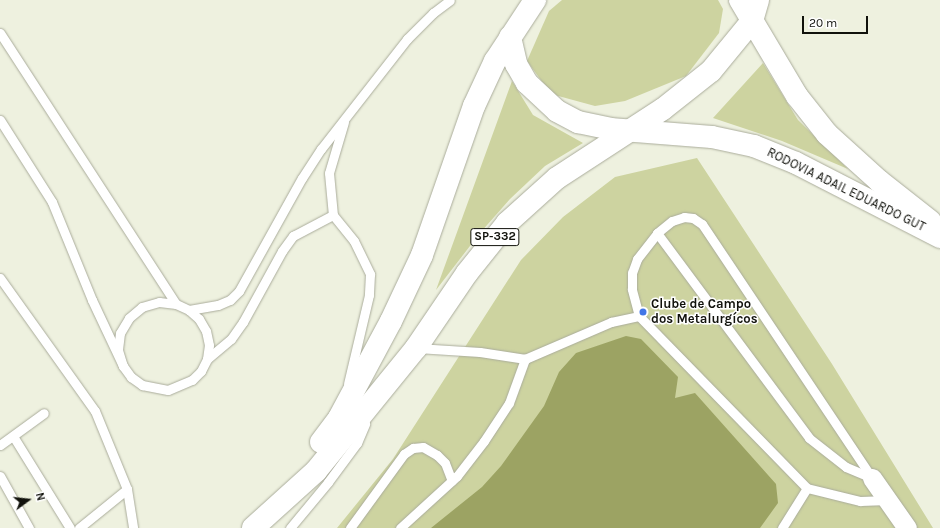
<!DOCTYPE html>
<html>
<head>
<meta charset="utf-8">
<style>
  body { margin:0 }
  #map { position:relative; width:940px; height:528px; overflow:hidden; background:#eef1df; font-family:Karla,sans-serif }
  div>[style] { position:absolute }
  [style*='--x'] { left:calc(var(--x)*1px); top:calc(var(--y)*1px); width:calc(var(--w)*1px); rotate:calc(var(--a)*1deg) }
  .green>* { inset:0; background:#cdd3a0 }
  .water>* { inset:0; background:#9ca363 }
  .roads { filter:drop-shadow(0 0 1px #aaac9b) drop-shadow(0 0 1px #aaac9b) }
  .lane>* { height:9px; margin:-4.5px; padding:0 4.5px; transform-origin:4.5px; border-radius:4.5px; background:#fff }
  .street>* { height:19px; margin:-9.5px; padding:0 9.5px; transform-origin:9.5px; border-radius:9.5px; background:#fff }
  .primary>* { height:22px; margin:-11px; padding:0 11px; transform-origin:11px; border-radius:11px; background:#fff }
  .dots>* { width:11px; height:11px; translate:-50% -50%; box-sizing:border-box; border:2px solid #fff; border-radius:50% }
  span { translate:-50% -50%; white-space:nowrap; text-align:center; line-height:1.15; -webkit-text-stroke:3px #fff; paint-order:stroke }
  .shield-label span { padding:1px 3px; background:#fff; border:1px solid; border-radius:3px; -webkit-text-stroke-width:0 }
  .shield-label { font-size:12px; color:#11120c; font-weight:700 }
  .street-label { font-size:13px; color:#11120c }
  .poi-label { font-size:13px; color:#11120c; font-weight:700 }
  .left { translate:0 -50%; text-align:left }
  .north { position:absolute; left:8px; top:480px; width:40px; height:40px; -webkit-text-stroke:3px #fff; paint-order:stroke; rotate:75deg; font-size:11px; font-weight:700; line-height:16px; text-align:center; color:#11120c }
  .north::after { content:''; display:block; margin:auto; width:14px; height:18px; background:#11120c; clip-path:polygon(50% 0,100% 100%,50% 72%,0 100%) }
  .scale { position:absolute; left:802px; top:16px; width:66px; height:18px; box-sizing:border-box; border:2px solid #11120c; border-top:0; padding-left:5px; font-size:12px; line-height:14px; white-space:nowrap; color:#11120c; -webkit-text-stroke:3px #fff; paint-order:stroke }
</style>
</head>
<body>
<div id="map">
  <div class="green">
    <i style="clip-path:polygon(562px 0,718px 0,723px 9px,719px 33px,686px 76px,625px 101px,595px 106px,551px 94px,527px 61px,549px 11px)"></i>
    <i style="clip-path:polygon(763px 63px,798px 120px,848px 169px,782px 141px,713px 118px)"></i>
    <i style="clip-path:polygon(512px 81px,533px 115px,583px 143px,545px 166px,510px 199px,480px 233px,436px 290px)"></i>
    <i style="clip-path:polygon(697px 158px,832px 364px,933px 528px,337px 528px,393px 459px,521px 260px,563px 217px,615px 177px)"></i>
  </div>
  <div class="water">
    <i style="clip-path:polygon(626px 336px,641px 339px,678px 377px,675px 398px,695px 393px,776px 484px,778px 503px,760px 528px,431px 528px,482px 487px,501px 466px,544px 406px,559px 372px,576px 353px)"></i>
  </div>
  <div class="roads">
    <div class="lane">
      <i style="--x:0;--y:33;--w:323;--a:57"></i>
      <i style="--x:0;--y:120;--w:97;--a:57.6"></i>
      <i style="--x:52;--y:202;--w:106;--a:67.8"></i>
      <i style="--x:92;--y:300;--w:73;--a:64.8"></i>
      <i style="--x:123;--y:366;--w:14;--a:54"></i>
      <i style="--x:131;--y:377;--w:14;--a:36"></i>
      <i style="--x:142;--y:385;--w:26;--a:11"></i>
      <i style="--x:168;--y:390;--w:26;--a:-23"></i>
      <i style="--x:192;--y:380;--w:13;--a:-45"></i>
      <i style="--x:201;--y:371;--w:13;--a:-63"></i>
      <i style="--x:207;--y:359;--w:14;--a:-82"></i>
      <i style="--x:209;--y:345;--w:14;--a:-102"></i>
      <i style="--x:206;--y:331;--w:14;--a:-120"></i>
      <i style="--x:199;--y:319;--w:13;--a:-138"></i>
      <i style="--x:189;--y:310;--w:14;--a:-155"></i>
      <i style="--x:176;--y:304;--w:17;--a:-173"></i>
      <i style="--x:159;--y:302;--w:18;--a:164"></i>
      <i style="--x:142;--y:307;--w:17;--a:140"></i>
      <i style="--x:129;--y:318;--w:17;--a:121"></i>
      <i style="--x:120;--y:333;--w:17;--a:97"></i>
      <i style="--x:118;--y:350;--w:17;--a:73"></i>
      <i style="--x:344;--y:122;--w:53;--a:106.4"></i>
      <i style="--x:329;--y:173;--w:42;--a:84.6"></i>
      <i style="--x:333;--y:215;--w:33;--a:51"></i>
      <i style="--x:354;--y:241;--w:37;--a:64"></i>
      <i style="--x:370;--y:274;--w:21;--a:93"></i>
      <i style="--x:369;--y:295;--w:91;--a:103.3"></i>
      <i style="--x:657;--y:233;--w:255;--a:53.4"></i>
      <i style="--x:809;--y:438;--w:47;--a:38.1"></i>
      <i style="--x:846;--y:467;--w:28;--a:23"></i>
      <i style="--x:0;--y:278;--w:163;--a:54.5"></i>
      <i style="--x:95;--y:411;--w:84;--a:67.7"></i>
      <i style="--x:127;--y:489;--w:39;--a:81"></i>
      <i style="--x:189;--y:310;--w:29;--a:-10"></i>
      <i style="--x:218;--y:305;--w:13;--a:-23"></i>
      <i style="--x:230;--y:300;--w:13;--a:-45"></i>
      <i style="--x:239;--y:291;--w:129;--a:-60.9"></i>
      <i style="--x:302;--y:178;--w:35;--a:-57"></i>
      <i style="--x:321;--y:149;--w:140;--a:-52"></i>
      <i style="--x:407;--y:39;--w:37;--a:-45"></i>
      <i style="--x:433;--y:13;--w:21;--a:-37"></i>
      <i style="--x:639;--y:316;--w:28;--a:-105"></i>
      <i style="--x:632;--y:289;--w:16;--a:-90"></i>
      <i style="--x:632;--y:273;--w:15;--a:-70"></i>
      <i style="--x:637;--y:259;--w:33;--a:-52"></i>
      <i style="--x:657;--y:233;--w:19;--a:-39"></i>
      <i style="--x:672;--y:221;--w:13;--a:-18"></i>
      <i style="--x:684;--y:217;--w:9;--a:6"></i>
      <i style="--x:693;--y:218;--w:11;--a:34"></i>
      <i style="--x:702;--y:224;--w:306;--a:56.2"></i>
      <i style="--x:417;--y:348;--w:63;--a:3.6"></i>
      <i style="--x:480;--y:352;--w:46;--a:8.8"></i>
      <i style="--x:525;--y:359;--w:94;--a:-23.3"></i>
      <i style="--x:611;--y:322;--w:29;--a:-12"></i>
      <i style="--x:639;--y:316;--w:240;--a:45.7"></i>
      <i style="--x:207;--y:359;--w:31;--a:-40"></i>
      <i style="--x:231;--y:339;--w:21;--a:-55"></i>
      <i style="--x:243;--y:322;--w:81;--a:-61.2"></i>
      <i style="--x:282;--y:251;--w:19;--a:-54"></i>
      <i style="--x:293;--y:236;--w:45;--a:-27.7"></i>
      <i style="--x:13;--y:436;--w:108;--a:58.2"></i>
      <i style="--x:0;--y:445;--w:54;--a:-36"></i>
      <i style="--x:0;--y:476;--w:60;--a:60.9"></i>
      <i style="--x:79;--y:528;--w:62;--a:-39.1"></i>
      <i style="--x:290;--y:528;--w:60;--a:-50.4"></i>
      <i style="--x:328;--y:482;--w:49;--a:-53.4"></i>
      <i style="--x:357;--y:443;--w:21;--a:-67"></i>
      <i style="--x:350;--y:528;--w:92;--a:-53.9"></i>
      <i style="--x:404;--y:454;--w:11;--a:-34"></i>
      <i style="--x:413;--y:448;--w:10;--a:-6"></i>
      <i style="--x:423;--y:447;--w:16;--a:30"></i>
      <i style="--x:437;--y:455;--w:11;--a:45"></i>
      <i style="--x:445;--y:463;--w:19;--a:69"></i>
      <i style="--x:400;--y:528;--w:77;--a:-42.4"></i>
      <i style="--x:457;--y:476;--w:44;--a:-52.4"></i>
      <i style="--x:484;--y:441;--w:45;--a:-56.7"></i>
      <i style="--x:509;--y:403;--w:47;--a:-70"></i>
      <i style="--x:782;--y:528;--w:47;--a:-58"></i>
      <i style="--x:807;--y:488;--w:55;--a:13.8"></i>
      <i style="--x:860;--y:501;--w:28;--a:-2"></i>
    </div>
    <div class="street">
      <i style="--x:872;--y:478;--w:61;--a:55"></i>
    </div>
    <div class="primary">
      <i style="--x:740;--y:0;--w:112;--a:59.3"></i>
      <i style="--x:797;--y:96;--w:48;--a:51.7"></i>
      <i style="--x:827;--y:134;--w:70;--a:42.1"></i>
      <i style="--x:879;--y:181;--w:65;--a:38.1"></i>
      <i style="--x:510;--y:37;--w:28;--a:77"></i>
      <i style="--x:516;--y:64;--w:22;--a:60"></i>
      <i style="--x:527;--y:83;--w:41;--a:43"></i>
      <i style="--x:557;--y:111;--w:24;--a:28"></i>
      <i style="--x:578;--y:122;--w:33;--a:12"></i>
      <i style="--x:610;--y:129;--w:102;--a:4.5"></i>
      <i style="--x:712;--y:137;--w:43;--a:12.1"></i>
      <i style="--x:754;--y:146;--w:45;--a:22"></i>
      <i style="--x:796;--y:163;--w:162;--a:27.2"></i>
      <i style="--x:321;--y:442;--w:30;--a:-53"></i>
      <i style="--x:339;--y:418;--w:110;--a:-61.8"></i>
      <i style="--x:391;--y:321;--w:73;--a:-64.8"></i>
      <i style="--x:422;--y:255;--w:158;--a:-70.8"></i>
      <i style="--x:474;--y:106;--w:50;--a:-65"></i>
      <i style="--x:495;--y:61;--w:73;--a:-56.7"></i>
      <i style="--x:253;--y:528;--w:85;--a:-42.1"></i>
      <i style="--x:316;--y:471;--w:159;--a:-50.9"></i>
      <i style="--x:416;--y:348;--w:91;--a:-55.8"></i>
      <i style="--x:467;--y:273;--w:64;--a:-51.3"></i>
      <i style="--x:507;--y:223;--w:67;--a:-42"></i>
      <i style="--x:557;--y:178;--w:126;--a:-33.1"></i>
      <i style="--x:663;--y:109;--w:61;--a:-38.4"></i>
      <i style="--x:711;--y:71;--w:65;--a:-50.6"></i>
      <i style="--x:752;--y:21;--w:22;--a:-74"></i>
    </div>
  </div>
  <div class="dots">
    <i style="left:643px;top:312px;background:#4276e7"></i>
  </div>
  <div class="shield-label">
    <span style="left:495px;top:237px">SP-332</span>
  </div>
  <div class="street-label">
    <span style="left:846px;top:190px;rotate:26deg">RODOVIA ADAIL EDUARDO GUT</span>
  </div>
  <div class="poi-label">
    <span class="left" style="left:651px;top:312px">Clube de Campo<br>dos Metalurgícos</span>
  </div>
  <div class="north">N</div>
  <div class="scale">20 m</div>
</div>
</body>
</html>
